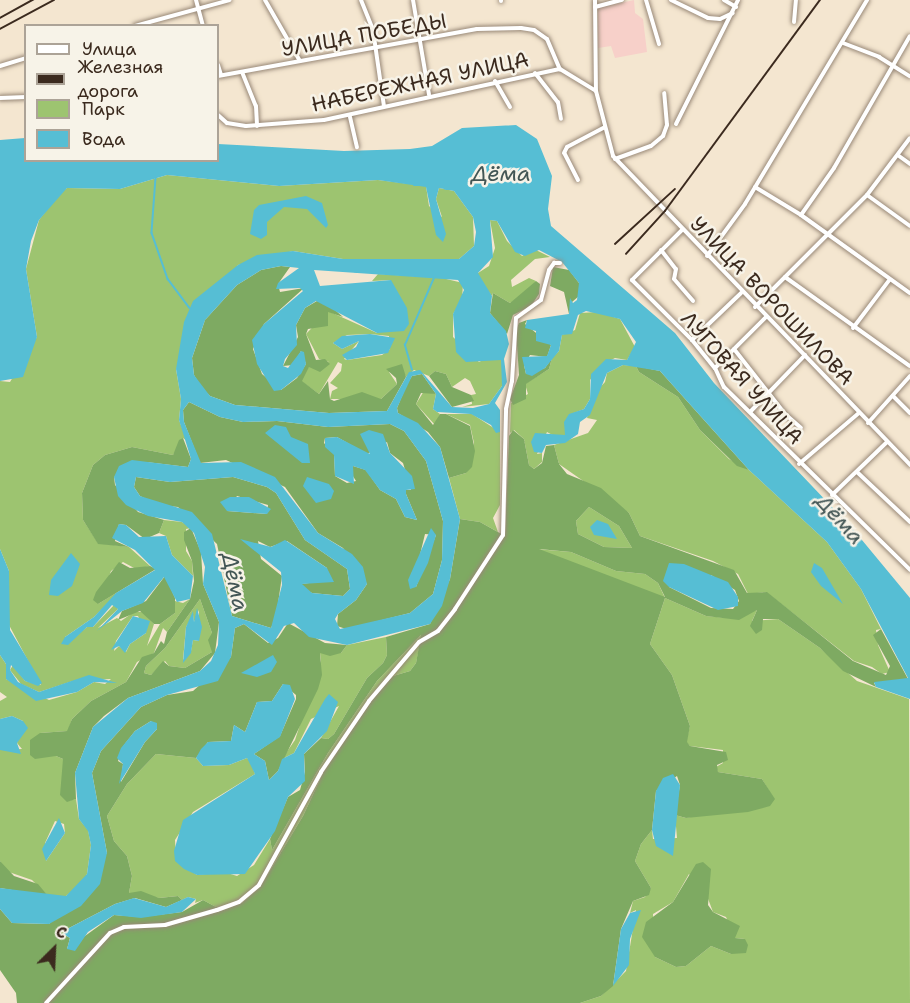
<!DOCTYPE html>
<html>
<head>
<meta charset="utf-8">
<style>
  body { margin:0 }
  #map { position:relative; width:910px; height:1003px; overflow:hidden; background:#f4e6d0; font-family:"Shantell Sans",sans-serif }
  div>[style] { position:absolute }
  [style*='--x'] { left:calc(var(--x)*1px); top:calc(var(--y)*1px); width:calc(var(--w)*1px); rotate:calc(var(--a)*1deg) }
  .built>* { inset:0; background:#f7d0c9 }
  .green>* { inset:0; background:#9dc470 }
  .forest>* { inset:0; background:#7eaa62 }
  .water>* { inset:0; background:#56bed4 }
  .stream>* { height:1.5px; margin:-0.75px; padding:0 0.75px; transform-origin:0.75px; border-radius:0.75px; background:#56bed4 }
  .roads { filter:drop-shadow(0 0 2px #988877) drop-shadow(0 0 2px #988877) }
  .minor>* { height:4px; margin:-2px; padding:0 2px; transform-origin:2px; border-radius:2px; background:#fff }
  .rail>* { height:1.5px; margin:-0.75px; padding:0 0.75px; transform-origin:0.75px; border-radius:0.75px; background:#3b2a1e }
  span { translate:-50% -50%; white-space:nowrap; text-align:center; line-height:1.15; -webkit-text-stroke:5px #f7f3e8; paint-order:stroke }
  .street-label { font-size:21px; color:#3b2a1e }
  .water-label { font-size:22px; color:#435655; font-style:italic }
  .legend { position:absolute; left:24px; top:24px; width:195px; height:138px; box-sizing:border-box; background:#f7f3e8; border:2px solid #aca397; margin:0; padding:8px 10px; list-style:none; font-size:18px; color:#3b2a1e }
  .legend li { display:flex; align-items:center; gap:12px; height:30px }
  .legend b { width:30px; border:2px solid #aca397 }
  .north { position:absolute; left:24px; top:919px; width:60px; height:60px; -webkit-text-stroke:4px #f7f3e8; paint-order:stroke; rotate:24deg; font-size:16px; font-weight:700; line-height:24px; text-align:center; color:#3b2a1e }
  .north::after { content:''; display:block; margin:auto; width:21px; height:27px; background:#3b2a1e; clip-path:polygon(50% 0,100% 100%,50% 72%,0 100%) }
</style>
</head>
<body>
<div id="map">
  <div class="built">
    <i style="clip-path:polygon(634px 0,635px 13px,643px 19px,647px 52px,615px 58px,611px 46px,598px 48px,598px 8px)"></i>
  </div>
  <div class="green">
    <i style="clip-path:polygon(evenodd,167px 175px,279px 186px,378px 180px,426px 186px,429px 206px,442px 217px,436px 199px,439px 188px,454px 191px,473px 217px,474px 246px,459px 259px,343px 259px,293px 251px,238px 265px,176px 369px,181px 399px,179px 420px,187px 441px,183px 438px,173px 455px,132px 447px,105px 455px,93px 465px,82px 493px,83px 520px,98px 543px,129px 547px,150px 566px,136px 569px,123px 562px,111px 571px,98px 604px,116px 593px,113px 598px,94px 617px,65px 637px,69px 642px,87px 627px,93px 627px,115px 604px,118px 609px,98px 628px,117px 618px,121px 621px,134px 612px,143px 612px,154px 624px,147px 646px,160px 624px,175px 613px,175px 601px,183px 603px,190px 599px,167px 632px,163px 628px,154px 653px,137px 662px,126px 682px,91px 701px,72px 719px,68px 731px,40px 733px,56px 756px,63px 759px,67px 801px,76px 799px,79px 819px,88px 830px,91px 845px,87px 874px,82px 883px,66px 896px,48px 896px,32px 880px,6px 871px,0 861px,0 750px,22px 749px,17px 743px,23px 721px,12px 716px,0 719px,0 701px,7px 697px,0 692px,0 655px,6px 664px,6px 679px,49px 700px,77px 692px,94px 682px,105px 684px,111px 679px,73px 681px,39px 692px,21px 684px,10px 670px,13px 665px,25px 681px,41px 685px,9px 625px,9px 571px,0 549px,0 381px,10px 382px,37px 337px,26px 269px,39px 220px,60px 193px,67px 188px,120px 189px,167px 175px,133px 616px,138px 616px,146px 633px,130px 644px,126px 652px,119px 646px,114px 651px,116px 641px,133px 616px,167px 175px,55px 821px,64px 824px,65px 833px,46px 861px,45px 843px,55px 821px)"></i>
    <i style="clip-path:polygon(490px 220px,497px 221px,507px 241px,522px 256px,534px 249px,550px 257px,535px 259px,511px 280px,512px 287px,529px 278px,536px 281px,527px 293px,510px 303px,493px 293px,492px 296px,478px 278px,478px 273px,489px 266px,495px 248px)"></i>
    <i style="clip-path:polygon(evenodd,378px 274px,442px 278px,463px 283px,462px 300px,453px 314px,453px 337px,479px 362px,487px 358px,501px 359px,504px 372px,502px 386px,489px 404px,462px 407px,472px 404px,471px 395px,476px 394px,470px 381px,465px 378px,452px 387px,446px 374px,435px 371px,429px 376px,414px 370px,406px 377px,402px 369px,389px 372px,397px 384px,381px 399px,330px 399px,332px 391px,338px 388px,330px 383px,341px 371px,342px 364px,338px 362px,319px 394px,301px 381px,309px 366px,329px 362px,319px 359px,306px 334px,328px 311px,377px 333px,391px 280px,372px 281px,378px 274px,370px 334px,389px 336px,390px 349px,382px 355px,347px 360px,344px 359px,359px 341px,342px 349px,333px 343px,347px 335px,370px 334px)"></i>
    <i style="clip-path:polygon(597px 312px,620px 319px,635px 347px,627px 360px,615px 358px,601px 365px,590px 380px,590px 399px,584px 409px,569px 415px,565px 435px,558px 438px,547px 432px,537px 454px,542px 453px,542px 462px,534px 469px,529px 465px,524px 439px,514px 430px,510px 433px,511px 403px,528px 394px,525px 384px,549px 369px,552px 358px,559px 351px,562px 335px,575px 330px,580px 313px)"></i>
    <i style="clip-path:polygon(623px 365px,636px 366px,639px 372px,678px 397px,700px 430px,729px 459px,749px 470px,827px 542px,861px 589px,881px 629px,876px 630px,878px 645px,890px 672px,882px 674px,872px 667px,854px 661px,766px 592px,748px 594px,738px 574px,713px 561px,640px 536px,629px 513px,559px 464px,554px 445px,588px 433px,597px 420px,587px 418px,596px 392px,605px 382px,607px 373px)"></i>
    <i style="clip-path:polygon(424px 391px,436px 394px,433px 409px,440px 414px,435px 425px,416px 404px)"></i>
    <i style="clip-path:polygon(446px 414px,472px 414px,500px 432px,500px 505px,493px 518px,498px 532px,480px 522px,460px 519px,449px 478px,466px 473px,474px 443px,470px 425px)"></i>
    <i style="clip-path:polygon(589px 507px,619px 526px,632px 548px,604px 547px,578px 534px,576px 521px)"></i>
    <i style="clip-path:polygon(164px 520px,182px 522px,191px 528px,186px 529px,186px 551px,192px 561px,193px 576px,172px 555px,166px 536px,159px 533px)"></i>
    <i style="clip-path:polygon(evenodd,536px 549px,571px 552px,616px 571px,645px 574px,658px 583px,665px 598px,706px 616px,727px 618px,757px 610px,752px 621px,778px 619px,820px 648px,857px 681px,909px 699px,910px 1003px,580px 1003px,601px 996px,626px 971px,636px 910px,630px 913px,633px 901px,645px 897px,651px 888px,635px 861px,641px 844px,652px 830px,653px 839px,677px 838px,675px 815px,686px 818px,774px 799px,762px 779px,718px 772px,716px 767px,723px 763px,723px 750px,690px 746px,686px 742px,690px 726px,672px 675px,650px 644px,665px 598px,536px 549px,689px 874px,707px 896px,713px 912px,726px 917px,735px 938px,745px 939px,731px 954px,711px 946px,686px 966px,676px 967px,655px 957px,653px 914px,673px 902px,689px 874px)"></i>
    <i style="clip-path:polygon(evenodd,200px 599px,212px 633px,212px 652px,185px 668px,169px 666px,165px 661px,151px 675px,144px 673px,146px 666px,165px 648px,200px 599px,199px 610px,199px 641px,193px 640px,191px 651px,183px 660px,186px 627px,193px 615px,194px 622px,199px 610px)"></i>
    <i style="clip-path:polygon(422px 634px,416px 663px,410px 671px,393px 676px,375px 695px,323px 773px,303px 816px,260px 887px,242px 903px,216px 907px,203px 900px,195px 903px,196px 899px,188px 897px,182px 900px,178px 896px,159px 898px,129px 893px,132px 876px,127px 856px,114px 841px,107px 816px,127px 784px,156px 754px,196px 758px,203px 766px,229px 765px,247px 758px,251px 762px,255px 774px,193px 812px,175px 840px,176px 861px,197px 875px,224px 872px,237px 876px,254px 865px,270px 839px,272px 850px,328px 753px,377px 681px)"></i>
    <i style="clip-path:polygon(386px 637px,387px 655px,383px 663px,367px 678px,334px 734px,328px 739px,321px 738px,339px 706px,311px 719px,294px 753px,282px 759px,295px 740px,321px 661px,320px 653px,341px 653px,347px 645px)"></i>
  </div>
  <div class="forest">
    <i style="clip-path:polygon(281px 266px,290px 267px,278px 284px,280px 292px,304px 288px,264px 324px,253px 349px,262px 374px,281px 390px,297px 378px,306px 364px,301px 351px,293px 365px,283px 366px,298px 337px,296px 325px,305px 308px,317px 301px,327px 303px,343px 317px,328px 312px,328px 326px,308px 329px,306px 334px,316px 360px,325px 359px,330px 364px,320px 372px,309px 367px,302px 381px,319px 394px,328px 381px,330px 399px,334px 401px,362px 392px,381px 399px,397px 384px,396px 378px,386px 369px,402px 364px,406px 377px,387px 411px,329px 413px,235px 405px,210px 396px,201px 387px,194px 375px,192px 358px,205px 320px,237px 285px,261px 270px)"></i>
    <i style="clip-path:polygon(553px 267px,569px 270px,579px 283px,579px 296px,572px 302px,569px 314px,564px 292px,550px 286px)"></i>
    <i style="clip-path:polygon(536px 281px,540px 284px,539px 294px,531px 306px,513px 315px,507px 334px,490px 313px,493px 293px,510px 303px)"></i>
    <i style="clip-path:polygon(527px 320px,525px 324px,551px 345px,547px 357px,530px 355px,524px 365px,526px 374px,545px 368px,552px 358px,549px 369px,526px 384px,526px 399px,513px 405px,510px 399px,519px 375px,516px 330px,519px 323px)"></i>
    <i style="clip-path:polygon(636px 366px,660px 371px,749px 470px,737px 466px,700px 430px,678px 397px,639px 372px)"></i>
    <i style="clip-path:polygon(435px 371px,446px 374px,452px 387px,471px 395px,474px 401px,452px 407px,429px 376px)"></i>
    <i style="clip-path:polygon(422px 374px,436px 394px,421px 393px,416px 404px,433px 425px,440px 414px,446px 414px,470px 426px,475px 451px,472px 467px,466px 473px,449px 478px,440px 447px,428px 432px,398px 413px,397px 408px,407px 384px,412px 376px)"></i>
    <i style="clip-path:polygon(evenodd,189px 402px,220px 417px,243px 422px,277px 421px,328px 427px,390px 424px,404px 431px,426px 461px,443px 521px,442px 560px,433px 594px,410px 613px,346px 629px,337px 626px,338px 614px,356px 600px,367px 584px,343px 548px,318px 533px,285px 487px,226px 460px,200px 463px,184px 422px,183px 410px,189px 402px,337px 437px,367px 454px,387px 442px,390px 453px,403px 463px,411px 490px,406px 490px,406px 494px,417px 520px,405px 517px,396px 499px,380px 490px,366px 470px,353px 466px,351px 473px,356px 481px,347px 483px,335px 476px,334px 454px,324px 443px,325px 438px,337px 437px,189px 402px,425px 534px,436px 535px,416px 587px,411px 574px,418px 563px,425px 534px)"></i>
    <i style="clip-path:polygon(evenodd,513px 430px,524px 439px,529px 465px,534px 469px,542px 463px,546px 446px,554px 445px,559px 464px,567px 474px,601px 488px,629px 513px,640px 536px,734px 570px,747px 593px,767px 592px,853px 661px,886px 675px,890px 666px,873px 635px,881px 629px,908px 679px,874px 683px,876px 687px,843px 671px,820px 648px,778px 619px,763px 619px,762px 630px,756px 634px,750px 626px,757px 610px,739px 620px,706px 616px,665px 598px,650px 644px,672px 675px,690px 726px,687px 742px,690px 746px,726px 752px,728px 760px,717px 765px,718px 772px,762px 779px,775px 799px,770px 806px,748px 812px,686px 818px,675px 815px,680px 785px,677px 776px,656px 791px,652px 830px,641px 844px,635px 861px,651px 888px,649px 895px,633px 901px,621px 929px,613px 986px,601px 996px,580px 1003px,17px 1003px,16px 993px,0 970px,0 909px,12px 923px,49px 924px,107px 853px,92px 773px,101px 751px,141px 707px,167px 695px,193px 691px,231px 657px,235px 628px,244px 624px,268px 643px,278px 638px,288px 623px,325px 643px,347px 645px,341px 653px,330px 656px,320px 653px,322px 675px,318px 689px,278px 771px,269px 780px,265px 761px,254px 754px,280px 736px,296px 699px,296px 695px,283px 684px,272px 701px,257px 702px,245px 732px,234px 725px,231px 741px,208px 742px,196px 758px,156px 754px,127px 784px,107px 816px,114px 841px,127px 856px,132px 876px,129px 893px,141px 891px,159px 898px,178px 896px,182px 900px,166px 907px,135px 898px,115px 904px,69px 928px,63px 934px,70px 938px,67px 949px,114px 915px,141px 917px,182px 912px,203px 900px,216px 907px,242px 903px,260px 887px,303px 816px,323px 773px,375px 695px,393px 676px,410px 671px,416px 663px,421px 635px,377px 681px,328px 753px,272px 850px,270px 839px,288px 797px,300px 790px,305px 772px,304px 754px,321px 738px,328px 739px,334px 734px,367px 678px,383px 663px,387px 655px,386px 637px,430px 624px,450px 579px,460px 519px,480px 522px,505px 536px,509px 436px,513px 430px,589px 507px,619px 526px,632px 548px,604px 547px,578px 534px,576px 521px,589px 507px,513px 430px,539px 549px,571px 552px,616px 571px,645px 574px,658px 583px,665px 597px,539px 549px,513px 430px,711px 575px,735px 590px,739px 601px,733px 609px,711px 608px,669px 587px,711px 575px,513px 430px,151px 721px,157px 729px,145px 742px,121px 782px,123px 764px,118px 761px,124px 745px,135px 731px,151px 721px)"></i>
    <i style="clip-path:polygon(183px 438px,191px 459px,188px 467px,146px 462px,114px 477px,115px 485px,138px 512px,164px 520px,159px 533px,145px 539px,126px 525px,119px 524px,115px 541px,129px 547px,98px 544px,83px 520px,82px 493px,93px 465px,105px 455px,132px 447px,173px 455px,179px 440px)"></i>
    <i style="clip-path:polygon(evenodd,136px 477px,170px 482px,233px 477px,267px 487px,276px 493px,305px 540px,347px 569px,350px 589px,343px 596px,312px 593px,302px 588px,302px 584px,309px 583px,327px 568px,287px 541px,270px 547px,258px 541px,261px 559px,282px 576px,276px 617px,271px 628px,232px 616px,217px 544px,178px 507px,159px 505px,140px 496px,134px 487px,136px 477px,237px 496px,268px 505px,267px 514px,227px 511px,237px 496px)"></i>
    <i style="clip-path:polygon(evenodd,191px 528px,201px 552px,203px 584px,219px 622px,215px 653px,200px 671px,128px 698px,104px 716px,93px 727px,75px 773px,76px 799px,67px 802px,60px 795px,63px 759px,56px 756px,35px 759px,30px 755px,30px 740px,40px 733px,67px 731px,72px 719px,91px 701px,126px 682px,142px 657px,154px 653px,161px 641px,164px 644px,167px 632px,190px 599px,194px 581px,192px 561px,184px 540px,184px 532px,191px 528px,200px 599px,212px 633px,208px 640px,212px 652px,185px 668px,169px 666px,163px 661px,151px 675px,144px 673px,146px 666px,165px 648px,200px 599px)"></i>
    <i style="clip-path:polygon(119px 562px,130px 568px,150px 566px,156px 569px,98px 604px,93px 600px,96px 592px)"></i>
    <i style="clip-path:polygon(165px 576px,175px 598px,175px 613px,160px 624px,154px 624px,140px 611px,118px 620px,122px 611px,146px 601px)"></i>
    <i style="clip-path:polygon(0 861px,14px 876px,38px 884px,48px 896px,0 888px)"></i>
    <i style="clip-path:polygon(703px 862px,711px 869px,708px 905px,713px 912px,740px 926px,735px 938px,745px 939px,748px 945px,746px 953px,731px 954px,711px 946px,686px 966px,676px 967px,655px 957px,642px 937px,646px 922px,673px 902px,696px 864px)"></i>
  </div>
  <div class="water">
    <i style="clip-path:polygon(evenodd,516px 125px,537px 139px,552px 176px,548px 209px,551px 226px,675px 333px,714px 383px,852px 528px,910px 598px,910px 699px,876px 687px,874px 682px,908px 678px,861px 589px,827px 542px,749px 470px,660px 371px,623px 365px,607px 373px,590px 415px,580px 422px,578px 434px,565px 443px,546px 445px,542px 453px,534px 452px,531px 442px,535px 433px,565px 435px,564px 422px,569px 414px,584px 409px,590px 399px,591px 374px,606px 359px,627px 360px,636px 342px,620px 319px,586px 311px,578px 315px,572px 334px,562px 335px,559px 351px,545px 368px,532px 376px,526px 374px,522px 357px,547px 356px,551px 345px,536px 341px,536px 331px,525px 328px,527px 320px,569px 314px,570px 298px,573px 303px,577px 300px,579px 283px,562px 262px,539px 250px,525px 256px,515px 252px,497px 221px,490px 220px,493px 257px,478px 273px,492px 296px,490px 313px,506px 331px,509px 344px,504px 359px,507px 382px,495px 403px,500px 410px,500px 432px,496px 433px,491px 425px,471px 414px,437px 412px,433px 409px,436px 394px,422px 374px,412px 376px,397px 408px,398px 413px,418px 423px,440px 447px,460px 519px,450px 579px,442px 606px,430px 624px,347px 645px,309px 637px,294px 623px,284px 626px,272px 645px,244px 624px,235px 628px,231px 657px,218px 681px,167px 695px,141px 707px,101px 751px,92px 773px,107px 853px,100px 884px,81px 906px,49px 924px,12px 923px,0 909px,0 888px,66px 896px,87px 874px,91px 845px,88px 831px,79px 819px,75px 773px,93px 727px,128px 698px,200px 671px,211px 661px,218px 645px,219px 622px,203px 584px,205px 567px,194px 533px,182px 522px,148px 516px,126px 505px,118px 496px,114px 477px,119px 466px,132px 460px,188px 467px,191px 459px,179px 420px,181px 399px,176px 369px,184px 322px,193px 301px,238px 265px,257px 255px,293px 251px,343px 259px,459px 259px,474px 246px,476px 232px,473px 217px,454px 191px,439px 188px,436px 199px,446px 234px,443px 242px,436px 235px,426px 187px,378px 180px,279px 186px,167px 175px,120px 189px,67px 188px,39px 220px,31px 241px,26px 269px,37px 337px,23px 377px,0 381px,0 140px,25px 138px,26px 160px,218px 160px,218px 144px,344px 151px,410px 149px,432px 146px,462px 128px,516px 125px,281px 266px,299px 268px,278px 283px,276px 289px,300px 288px,303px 291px,264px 324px,252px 340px,257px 364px,274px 391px,281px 390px,301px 374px,306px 364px,304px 352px,301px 351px,288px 368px,283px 366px,285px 359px,297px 345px,296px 325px,305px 308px,316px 301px,377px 333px,404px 331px,409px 324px,407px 308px,391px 280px,320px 286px,314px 270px,458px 280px,464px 290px,453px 314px,456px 352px,466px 362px,501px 360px,502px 386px,489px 404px,473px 408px,452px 407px,420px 370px,409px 372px,387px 411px,329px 413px,235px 405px,210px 396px,194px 375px,192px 358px,205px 320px,237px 285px,261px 270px,281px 266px,516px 125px,189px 402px,220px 417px,243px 422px,277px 421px,328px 427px,390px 424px,404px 431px,426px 461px,443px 521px,442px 560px,433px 594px,410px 613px,340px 629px,335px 619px,338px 614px,356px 600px,367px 584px,363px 567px,352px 554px,318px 533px,275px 477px,241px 462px,201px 463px,184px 422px,183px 410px,189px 402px,516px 125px,136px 477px,170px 482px,233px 477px,267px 487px,276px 493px,305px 540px,347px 569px,350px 589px,343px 596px,312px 593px,302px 584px,334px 582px,327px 568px,285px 540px,271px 547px,240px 539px,281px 572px,282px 585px,271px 628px,232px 616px,212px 534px,192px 512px,140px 496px,134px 487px,136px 477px)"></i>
    <i style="clip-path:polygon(306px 196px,322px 203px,328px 225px,326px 228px,307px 209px,284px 207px,267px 222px,267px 235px,261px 239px,250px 234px,254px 210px,259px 205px)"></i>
    <i style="clip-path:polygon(370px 334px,395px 338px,388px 353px,347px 360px,342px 355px,356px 347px,359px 341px,342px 349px,333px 343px,342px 336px)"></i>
    <i style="clip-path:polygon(275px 425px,286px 427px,291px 437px,308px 444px,310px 463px,302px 463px,265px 433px)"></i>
    <i style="clip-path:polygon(369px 430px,383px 434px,390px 453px,412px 476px,415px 489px,406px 490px,406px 494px,417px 520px,405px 517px,396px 499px,380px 490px,365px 470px,353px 466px,354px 484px,335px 476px,334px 455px,325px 447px,325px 438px,337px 437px,370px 454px,360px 434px)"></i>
    <i style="clip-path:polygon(307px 477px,329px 484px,334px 491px,331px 499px,316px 503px,303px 486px)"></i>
    <i style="clip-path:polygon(230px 497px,249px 497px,271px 509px,267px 514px,227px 511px,220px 502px)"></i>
    <i style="clip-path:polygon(597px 520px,608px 524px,617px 539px,594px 535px,590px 527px)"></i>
    <i style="clip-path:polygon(119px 524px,126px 525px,139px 537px,166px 536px,172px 555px,193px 576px,190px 599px,177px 602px,164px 577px,143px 603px,122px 611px,97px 631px,118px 609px,112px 605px,93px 627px,87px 627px,68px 645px,61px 644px,65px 637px,94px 617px,116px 593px,155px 570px,135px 550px,112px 538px)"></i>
    <i style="clip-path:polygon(431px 528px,436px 535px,428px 563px,416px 587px,410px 589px,408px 580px)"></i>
    <i style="clip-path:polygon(0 549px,9px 571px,10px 630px,42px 683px,38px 686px,25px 681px,11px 665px,10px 670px,18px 682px,39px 692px,89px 675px,117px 683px,94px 682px,77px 692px,36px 701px,6px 679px,6px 664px,0 655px)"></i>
    <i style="clip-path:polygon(71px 553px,80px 564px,72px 586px,58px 596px,49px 595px,51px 580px)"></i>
    <i style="clip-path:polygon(669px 563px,684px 564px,728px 582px,738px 597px,738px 606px,718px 610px,669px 587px,663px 581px)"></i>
    <i style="clip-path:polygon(814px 563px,822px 568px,843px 604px,821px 586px,811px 572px)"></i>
    <i style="clip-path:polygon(197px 608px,202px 627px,199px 641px,193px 640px,191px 653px,183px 663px,186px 627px,193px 611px,194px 622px)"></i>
    <i style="clip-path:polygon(133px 616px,150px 621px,146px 633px,130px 644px,125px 653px,119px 646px,111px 650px)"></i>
    <i style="clip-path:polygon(273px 655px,277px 662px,271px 672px,257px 677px,241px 673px)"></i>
    <i style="clip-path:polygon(283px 684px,290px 685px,295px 699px,280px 737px,254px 754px,265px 761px,269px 780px,278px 771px,282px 759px,294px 753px,325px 699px,329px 694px,338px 702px,327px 731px,304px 754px,305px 781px,288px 797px,275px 831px,245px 874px,197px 875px,184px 869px,175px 861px,174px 851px,183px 820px,255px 774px,247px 758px,229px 765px,203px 766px,196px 758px,201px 749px,208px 742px,231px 741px,234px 725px,245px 732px,257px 702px,272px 701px)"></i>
    <i style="clip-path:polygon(12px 716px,23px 721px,28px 728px,17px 743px,21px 754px,0 750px,0 719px)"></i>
    <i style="clip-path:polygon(151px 721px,157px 723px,157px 729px,145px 742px,119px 784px,123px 764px,117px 758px,121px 748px,135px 731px)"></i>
    <i style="clip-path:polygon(673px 774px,680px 785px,673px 856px,656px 846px,652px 830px,656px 791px,663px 778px)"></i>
    <i style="clip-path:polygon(59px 818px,65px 833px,46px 861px,42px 849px)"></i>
    <i style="clip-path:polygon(188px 897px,196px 899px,182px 912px,141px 918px,114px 915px,88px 932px,75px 951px,67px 949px,70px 938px,63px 934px,69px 928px,115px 904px,134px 898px,166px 907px)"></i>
    <i style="clip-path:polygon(641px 910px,630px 939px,629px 965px,613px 986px,621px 929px,630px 913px)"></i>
  </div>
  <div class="stream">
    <i style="--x:156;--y:178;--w:55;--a:94.2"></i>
    <i style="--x:152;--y:233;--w:49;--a:70.8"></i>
    <i style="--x:168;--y:279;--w:36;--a:53"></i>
    <i style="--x:412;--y:370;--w:26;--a:-106"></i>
    <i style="--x:405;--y:345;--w:73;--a:-66.6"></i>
  </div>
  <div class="roads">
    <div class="minor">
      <i style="--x:196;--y:0;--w:27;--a:75"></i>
      <i style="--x:265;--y:0;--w:70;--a:60.2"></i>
      <i style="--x:361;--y:0;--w:32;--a:68"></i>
      <i style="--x:373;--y:30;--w:77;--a:81.8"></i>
      <i style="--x:413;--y:0;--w:96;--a:80.4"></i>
      <i style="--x:501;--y:0;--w:1;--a:90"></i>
      <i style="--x:595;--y:0;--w:91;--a:89.4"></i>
      <i style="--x:596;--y:91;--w:67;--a:75.3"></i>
      <i style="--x:613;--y:156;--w:429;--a:46.1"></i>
      <i style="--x:646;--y:0;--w:46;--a:73.5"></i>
      <i style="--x:671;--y:0;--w:41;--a:25.9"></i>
      <i style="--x:708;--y:18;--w:12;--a:5"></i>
      <i style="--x:720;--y:19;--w:14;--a:-25"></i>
      <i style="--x:724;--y:0;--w:14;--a:30"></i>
      <i style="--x:595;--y:7;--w:28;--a:-15"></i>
      <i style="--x:794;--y:22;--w:22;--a:-85"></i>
      <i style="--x:135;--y:26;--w:98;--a:-15.3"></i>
      <i style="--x:843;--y:43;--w:39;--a:21"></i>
      <i style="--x:879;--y:57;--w:36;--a:32"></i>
      <i style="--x:218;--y:65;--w:10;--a:73"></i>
      <i style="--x:0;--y:66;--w:27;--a:-17"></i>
      <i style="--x:242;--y:72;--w:37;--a:68"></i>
      <i style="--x:256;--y:106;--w:20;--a:87"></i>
      <i style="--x:535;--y:73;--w:37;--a:52"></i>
      <i style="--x:558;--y:102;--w:17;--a:80"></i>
      <i style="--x:218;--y:76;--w:263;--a:-10.3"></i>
      <i style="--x:477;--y:29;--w:44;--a:-1.3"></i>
      <i style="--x:521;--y:28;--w:13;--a:9"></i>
      <i style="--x:534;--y:30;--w:16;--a:35"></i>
      <i style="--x:547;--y:39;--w:33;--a:67"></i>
      <i style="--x:560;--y:69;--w:42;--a:31.4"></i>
      <i style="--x:495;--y:81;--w:30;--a:60"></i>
      <i style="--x:0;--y:98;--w:26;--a:-2"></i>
      <i style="--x:218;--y:115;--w:12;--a:42"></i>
      <i style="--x:227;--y:123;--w:19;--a:9"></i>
      <i style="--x:246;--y:126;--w:78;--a:-4.4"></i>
      <i style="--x:324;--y:120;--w:241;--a:-12.2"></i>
      <i style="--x:350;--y:117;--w:31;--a:77"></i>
      <i style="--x:676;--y:124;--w:139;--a:-63.4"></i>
      <i style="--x:899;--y:156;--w:14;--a:36"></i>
      <i style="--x:615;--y:159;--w:38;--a:-20"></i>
      <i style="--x:651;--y:146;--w:16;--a:-40"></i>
      <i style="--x:663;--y:136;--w:12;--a:-70"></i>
      <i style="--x:667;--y:125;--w:32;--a:-95"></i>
      <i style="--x:578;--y:180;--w:30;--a:-117"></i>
      <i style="--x:564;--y:153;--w:7;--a:-63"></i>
      <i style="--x:567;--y:147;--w:43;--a:-27.8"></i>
      <i style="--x:755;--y:187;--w:54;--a:31.3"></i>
      <i style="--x:801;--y:215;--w:134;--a:35.6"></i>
      <i style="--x:867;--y:195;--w:53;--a:35.8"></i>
      <i style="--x:801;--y:215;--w:57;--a:-54.9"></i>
      <i style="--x:834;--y:168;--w:152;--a:-60.1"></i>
      <i style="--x:682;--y:230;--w:71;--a:135"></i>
      <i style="--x:632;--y:280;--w:85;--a:45"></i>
      <i style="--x:692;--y:340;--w:36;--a:51"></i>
      <i style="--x:715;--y:368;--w:21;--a:65"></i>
      <i style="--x:724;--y:387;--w:261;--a:44.5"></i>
      <i style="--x:661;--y:250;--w:24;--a:52"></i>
      <i style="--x:676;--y:269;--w:10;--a:101"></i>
      <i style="--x:674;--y:279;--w:29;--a:49"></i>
      <i style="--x:707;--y:256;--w:64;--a:-53.8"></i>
      <i style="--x:745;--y:204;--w:238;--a:-59.1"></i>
      <i style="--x:785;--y:277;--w:153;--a:35.5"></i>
      <i style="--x:755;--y:307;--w:158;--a:-45"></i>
      <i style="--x:867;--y:195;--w:71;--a:-53"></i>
      <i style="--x:853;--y:328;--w:61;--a:-52.9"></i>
      <i style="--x:692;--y:340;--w:68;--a:-43.8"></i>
      <i style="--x:734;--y:349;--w:83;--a:51.9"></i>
      <i style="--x:785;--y:414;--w:21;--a:41"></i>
      <i style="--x:715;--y:368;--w:72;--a:-45"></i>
      <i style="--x:893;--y:396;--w:24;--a:45"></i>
      <i style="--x:751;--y:411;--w:78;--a:-46"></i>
      <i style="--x:868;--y:423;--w:63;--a:-48.2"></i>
      <i style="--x:799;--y:464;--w:79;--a:-40.4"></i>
      <i style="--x:857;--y:472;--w:73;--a:43.3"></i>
      <i style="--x:832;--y:495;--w:76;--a:-43.9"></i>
      <i style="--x:46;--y:1003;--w:95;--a:-47.6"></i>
      <i style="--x:110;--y:933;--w:15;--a:-23"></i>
      <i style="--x:124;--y:927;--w:41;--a:-2.8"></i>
      <i style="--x:165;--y:925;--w:54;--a:-16.1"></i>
      <i style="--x:217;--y:910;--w:23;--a:-20"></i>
      <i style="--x:239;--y:902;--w:26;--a:-40"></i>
      <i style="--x:259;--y:885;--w:129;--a:-61.2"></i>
      <i style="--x:321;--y:772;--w:86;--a:-55.9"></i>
      <i style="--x:369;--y:701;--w:77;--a:-49.7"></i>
      <i style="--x:419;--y:642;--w:22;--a:-30"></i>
      <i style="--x:438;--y:631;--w:28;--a:-52"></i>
      <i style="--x:455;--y:609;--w:88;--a:-57"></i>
      <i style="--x:503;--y:535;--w:126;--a:-88.6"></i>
      <i style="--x:506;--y:409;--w:29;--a:-78"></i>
      <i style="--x:512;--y:381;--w:63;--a:-86.4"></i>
      <i style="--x:516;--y:318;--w:31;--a:-36"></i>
      <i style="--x:541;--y:300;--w:31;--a:-75"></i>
      <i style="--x:549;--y:270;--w:9;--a:-54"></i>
      <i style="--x:554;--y:263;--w:6;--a:0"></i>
    </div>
  </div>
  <div class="rail">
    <i style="--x:0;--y:18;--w:38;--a:-29"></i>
    <i style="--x:0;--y:29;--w:61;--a:-28.2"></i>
    <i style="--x:615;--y:244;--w:81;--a:-42.5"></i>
    <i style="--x:626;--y:254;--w:58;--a:-47.8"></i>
    <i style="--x:665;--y:211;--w:262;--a:-53.7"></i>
  </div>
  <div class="street-label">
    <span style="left:364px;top:35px;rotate:-10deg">УЛИЦА ПОБЕДЫ</span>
    <span style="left:420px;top:82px;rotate:-12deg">НАБЕРЕЖНАЯ УЛИЦА</span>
    <span style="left:772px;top:301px;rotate:46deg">УЛИЦА ВОРОШИЛОВА</span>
    <span style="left:742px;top:378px;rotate:48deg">ЛУГОВАЯ УЛИЦА</span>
  </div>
  <div class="water-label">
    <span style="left:501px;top:174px">Дёма</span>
    <span style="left:840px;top:519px;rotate:48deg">Дёма</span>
    <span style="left:235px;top:582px;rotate:78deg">Дёма</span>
  </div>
  <ul class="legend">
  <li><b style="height:8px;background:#fff"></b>Улица</li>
  <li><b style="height:8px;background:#3b2a1e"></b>Железная дорога</li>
  <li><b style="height:16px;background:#9dc470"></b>Парк</li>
  <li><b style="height:16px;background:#56bed4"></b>Вода</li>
  </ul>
  <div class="north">С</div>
</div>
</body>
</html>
